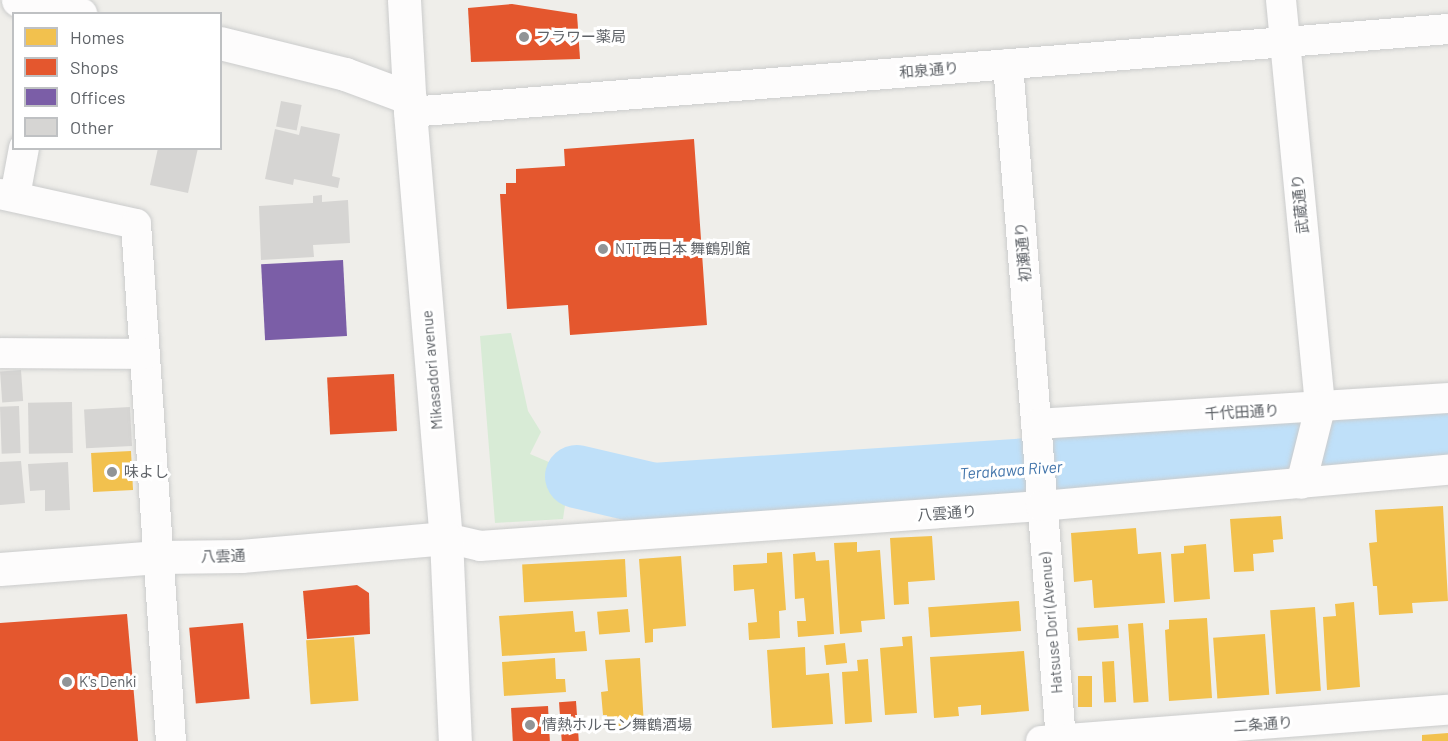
<!DOCTYPE html>
<html>
<head>
<meta charset="utf-8">
<style>
  body { margin:0 }
  #map { position:relative; width:1448px; height:741px; overflow:hidden; background:#efeeea; font-family:Barlow,"Noto Sans JP",sans-serif }
  div>[style] { position:absolute }
  [style*='--x'] { left:calc(var(--x)*1px); top:calc(var(--y)*1px); width:calc(var(--w)*1px); rotate:calc(var(--a)*1deg) }
  .green>* { inset:0; background:#d8ebd6 }
  .homes>* { inset:0; background:#f2c14e; transform-origin:0 0 }
  .shops>* { inset:0; background:#e4572e; transform-origin:0 0 }
  .offices>* { inset:0; background:#7b5ea7; transform-origin:0 0 }
  .river>* { height:63px; margin:-31.5px; padding:0 31.5px; transform-origin:31.5px; border-radius:31.5px; background:#bfe0f9 }
  .building>* { inset:0; background:#d6d5d3; transform-origin:0 0 }
  .roads { filter:drop-shadow(0 0 2px #cbcccc) drop-shadow(0 0 2px #cbcccc) }
  .street>* { height:30px; margin:-15px; padding:0 15px; transform-origin:15px; border-radius:15px; background:#fdfcfc }
  .secondary>* { height:33px; margin:-16.5px; padding:0 16.5px; transform-origin:16.5px; border-radius:16.5px; background:#fdfcfc }
  .dots>* { width:16px; height:16px; translate:-50% -50%; box-sizing:border-box; border:3px solid #fff; border-radius:50% }
  span { translate:-50% -50%; white-space:nowrap; text-align:center; line-height:1.15; -webkit-text-stroke:6px #fff; paint-order:stroke }
  .poi-label { font-size:15px; color:#5f6368 }
  .left { translate:0 -50%; text-align:left }
  .street-label { font-size:15px; color:#5f6368 }
  .water-label { font-size:16px; color:#4174aa; font-style:italic }
  .legend { position:absolute; left:12px; top:12px; width:210px; height:138px; box-sizing:border-box; background:#fff; border:2px solid #bfc1c3; margin:0; padding:8px 10px; list-style:none; font-size:18px; color:#5f6368 }
  .legend li { display:flex; align-items:center; gap:12px; height:30px }
  .legend b { width:30px; border:2px solid #bfc1c3 }
</style>
</head>
<body>
<div id="map">
  <div class="green">
    <i style="clip-path:polygon(511px 333px,528px 411px,541px 432px,530px 454px,570px 471px,563px 519px,495px 523px,480px 336px)"></i>
  </div>
  <div class="homes">
    <i style="left:131px;top:451px;width:39px;height:40px;rotate:87deg"></i>
    <i style="clip-path:polygon(1443px 506px,1448px 601px,1412px 603px,1413px 613px,1379px 615px,1377px 586px,1373px 586px,1369px 543px,1377px 542px,1375px 510px)"></i>
    <i style="clip-path:polygon(1281px 516px,1283px 539px,1273px 540px,1274px 552px,1253px 554px,1254px 571px,1234px 572px,1230px 519px)"></i>
    <i style="clip-path:polygon(1136px 528px,1138px 554px,1161px 552px,1165px 603px,1094px 608px,1092px 580px,1074px 582px,1071px 533px)"></i>
    <i style="clip-path:polygon(932px 536px,935px 580px,908px 582px,909px 604px,894px 605px,890px 538px)"></i>
    <i style="clip-path:polygon(857px 542px,857px 552px,880px 550px,885px 619px,861px 621px,862px 632px,840px 634px,834px 543px)"></i>
    <i style="clip-path:polygon(1206px 544px,1210px 599px,1174px 602px,1171px 554px,1184px 553px,1184px 546px)"></i>
    <i style="clip-path:polygon(782px 552px,786px 610px,779px 611px,780px 638px,749px 640px,748px 623px,757px 622px,754px 589px,734px 591px,733px 565px,767px 563px,767px 553px)"></i>
    <i style="clip-path:polygon(815px 552px,816px 561px,829px 560px,834px 634px,798px 637px,797px 621px,806px 621px,804px 598px,795px 599px,793px 554px)"></i>
    <i style="clip-path:polygon(681px 556px,686px 626px,653px 629px,653px 642px,645px 643px,639px 559px)"></i>
    <i style="left:625px;top:559px;width:38px;height:103px;rotate:87deg"></i>
    <i style="left:1019px;top:601px;width:30px;height:91px;rotate:86deg"></i>
    <i style="clip-path:polygon(1354px 602px,1360px 687px,1327px 690px,1323px 617px,1336px 616px,1335px 604px)"></i>
    <i style="left:1315px;top:607px;width:84px;height:45px;rotate:86deg"></i>
    <i style="left:628px;top:609px;width:23px;height:31px;rotate:85deg"></i>
    <i style="clip-path:polygon(573px 611px,575px 632px,585px 631px,587px 651px,502px 656px,499px 616px)"></i>
    <i style="clip-path:polygon(1207px 618px,1212px 698px,1169px 701px,1165px 630px,1169px 629px,1169px 620px)"></i>
    <i style="left:1143px;top:623px;width:79px;height:15px;rotate:86deg"></i>
    <i style="left:1118px;top:625px;width:13px;height:41px;rotate:86deg"></i>
    <i style="left:1265px;top:634px;width:61px;height:52px;rotate:86deg"></i>
    <i style="clip-path:polygon(912px 636px,917px 713px,885px 715px,880px 648px,903px 646px,902px 637px)"></i>
    <i style="left:354px;top:637px;width:64px;height:48px;rotate:86deg"></i>
    <i style="left:845px;top:643px;width:20px;height:21px;rotate:84deg"></i>
    <i style="clip-path:polygon(805px 647px,806px 675px,829px 673px,833px 724px,772px 728px,767px 650px)"></i>
    <i style="clip-path:polygon(1024px 651px,1029px 711px,981px 715px,981px 705px,958px 707px,959px 716px,934px 718px,930px 657px)"></i>
    <i style="clip-path:polygon(555px 658px,556px 679px,565px 679px,566px 692px,504px 696px,502px 662px)"></i>
    <i style="clip-path:polygon(640px 658px,644px 726px,608px 729px,607px 715px,603px 715px,601px 692px,608px 691px,605px 660px)"></i>
    <i style="clip-path:polygon(868px 659px,872px 722px,845px 724px,842px 672px,858px 671px,857px 660px)"></i>
    <i style="left:1114px;top:661px;width:41px;height:12px;rotate:87deg"></i>
    <i style="left:1078px;top:676px;width:14px;height:31px"></i>
    <i style="clip-path:polygon(1448px 733px,1448px 741px,1422px 741px,1422px 735px)"></i>
  </div>
  <div class="shops">
    <i style="clip-path:polygon(512px 4px,577px 14px,580px 59px,471px 62px,468px 8px)"></i>
    <i style="clip-path:polygon(694px 139px,707px 325px,570px 335px,568px 305px,507px 309px,500px 194px,506px 194px,506px 183px,516px 183px,516px 169px,565px 166px,564px 149px)"></i>
    <i style="left:394px;top:374px;width:57px;height:67px;rotate:87deg"></i>
    <i style="clip-path:polygon(357px 585px,369px 593px,370px 634px,307px 639px,303px 591px)"></i>
    <i style="clip-path:polygon(127px 614px,138px 741px,0 741px,0 623px)"></i>
    <i style="left:243px;top:623px;width:76px;height:54px;rotate:85deg"></i>
    <i style="left:576px;top:701px;width:40px;height:17px;rotate:86deg"></i>
    <i style="left:548px;top:706px;width:35px;height:37px;rotate:87deg"></i>
  </div>
  <div class="offices">
    <i style="left:343px;top:260px;width:76px;height:82px;rotate:87deg"></i>
  </div>
  <div class="river">
    <i style="--x:576;--y:476;--w:79;--a:13.2"></i>
    <i style="--x:653;--y:494;--w:797;--a:-3.81"></i>
  </div>
  <div class="building">
    <i style="left:281px;top:101px;width:21px;height:26px;rotate:11deg"></i>
    <i style="clip-path:polygon(301px 126px,340px 134px,332px 176px,340px 178px,338px 188px,294px 179px,293px 185px,265px 179px,275px 129px,299px 135px)"></i>
    <i style="clip-path:polygon(158px 148px,198px 148px,188px 193px,150px 185px)"></i>
    <i style="clip-path:polygon(322px 195px,322px 202px,348px 200px,350px 243px,313px 245px,314px 257px,261px 260px,259px 206px,313px 203px,313px 196px)"></i>
    <i style="left:21px;top:370px;width:31px;height:21px;rotate:86deg"></i>
    <i style="left:72px;top:402px;width:51px;height:44px;rotate:89deg"></i>
    <i style="left:19px;top:406px;width:47px;height:19px;rotate:88deg"></i>
    <i style="left:130px;top:407px;width:39px;height:46px;rotate:87deg"></i>
    <i style="clip-path:polygon(21px 461px,25px 503px,0 505px,0 462px)"></i>
    <i style="clip-path:polygon(68px 462px,70px 510px,45px 511px,45px 490px,30px 491px,28px 464px)"></i>
  </div>
  <div class="roads">
    <div class="street">
      <i style="--x:1281;--y:0;--w:410;--a:84.5"></i>
      <i style="--x:1320;--y:408;--w:78;--a:104"></i>
      <i style="--x:1008;--y:64;--w:679;--a:85.52"></i>
      <i style="--x:410;--y:112;--w:1041;--a:-4.57"></i>
      <i style="--x:0;--y:194;--w:139;--a:12.4"></i>
      <i style="--x:136;--y:224;--w:518;--a:86.13"></i>
      <i style="--x:15;--y:196;--w:49;--a:-79.4"></i>
      <i style="--x:0;--y:353;--w:145;--a:0.4"></i>
      <i style="--x:1036;--y:424;--w:413;--a:-3.6"></i>
      <i style="--x:446;--y:538;--w:35;--a:13"></i>
      <i style="--x:480;--y:546;--w:562;--a:-4.08"></i>
      <i style="--x:1041;--y:506;--w:409;--a:-5.1"></i>
      <i style="--x:1041;--y:741;--w:408;--a:-4.4"></i>
    </div>
    <div class="secondary">
      <i style="--x:18;--y:0;--w:64;--a:12.7"></i>
      <i style="--x:404;--y:0;--w:112;--a:86.9"></i>
      <i style="--x:410;--y:112;--w:428;--a:85.2"></i>
      <i style="--x:446;--y:538;--w:203;--a:87.5"></i>
      <i style="--x:220;--y:43;--w:129;--a:13.9"></i>
      <i style="--x:345;--y:74;--w:69;--a:20.3"></i>
      <i style="--x:0;--y:569;--w:159;--a:-4.3"></i>
      <i style="--x:159;--y:557;--w:82;--a:-0.7"></i>
      <i style="--x:241;--y:556;--w:206;--a:-5"></i>
    </div>
  </div>
  <div class="dots">
    <i style="left:524px;top:37px;background:#919496"></i>
    <i style="left:603px;top:249px;background:#919496"></i>
    <i style="left:112px;top:472px;background:#919496"></i>
    <i style="left:67px;top:682px;background:#919496"></i>
    <i style="left:530px;top:725px;background:#919496"></i>
  </div>
  <div class="poi-label">
    <span class="left" style="left:536px;top:37px">フラワー薬局</span>
    <span class="left" style="left:615px;top:249px">NTT西日本 舞鶴別館</span>
    <span class="left" style="left:124px;top:472px">味よし</span>
    <span class="left" style="left:79px;top:682px">K's Denki</span>
    <span class="left" style="left:542px;top:725px">情熱ホルモン舞鶴酒場</span>
  </div>
  <div class="street-label">
    <span style="left:929px;top:70px;rotate:-5deg">和泉通り</span>
    <span style="left:1300px;top:204px;rotate:-96deg">武蔵通り</span>
    <span style="left:1023px;top:252px;rotate:-95deg">初瀬通り</span>
    <span style="left:432px;top:370px;rotate:-95deg">Mikasadori avenue</span>
    <span style="left:1242px;top:412px;rotate:-3deg">千代田通り</span>
    <span style="left:947px;top:513px;rotate:-4deg">八雲通り</span>
    <span style="left:223px;top:556px;rotate:-2deg">八雲通</span>
    <span style="left:1051px;top:623px;rotate:-95deg">Hatsuse Dori (Avenue)</span>
    <span style="left:1263px;top:724px;rotate:-4deg">二条通り</span>
  </div>
  <div class="water-label">
    <span style="left:1011px;top:470px;rotate:-4deg">Terakawa River</span>
  </div>
  <ul class="legend">
  <li><b style="height:16px;background:#f2c14e"></b>Homes</li>
  <li><b style="height:16px;background:#e4572e"></b>Shops</li>
  <li><b style="height:16px;background:#7b5ea7"></b>Offices</li>
  <li><b style="height:16px;background:#d6d5d3"></b>Other</li>
  </ul>
</div>
</body>
</html>
